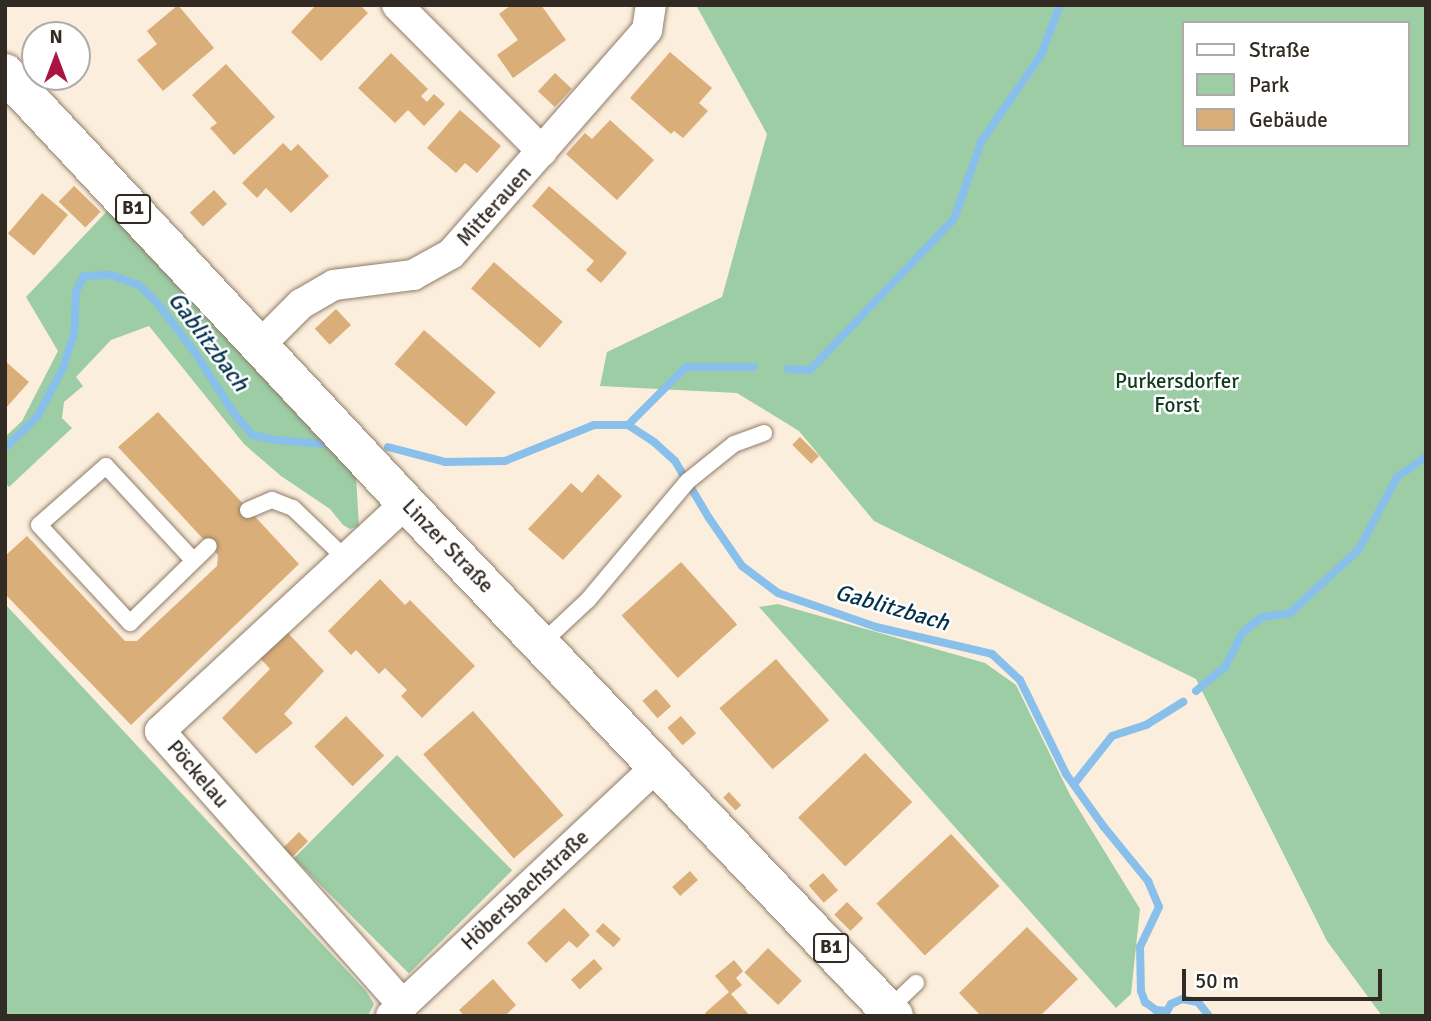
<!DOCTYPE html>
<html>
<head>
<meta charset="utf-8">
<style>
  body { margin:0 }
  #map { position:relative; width:1431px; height:1021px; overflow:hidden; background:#fceedc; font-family:Signika,sans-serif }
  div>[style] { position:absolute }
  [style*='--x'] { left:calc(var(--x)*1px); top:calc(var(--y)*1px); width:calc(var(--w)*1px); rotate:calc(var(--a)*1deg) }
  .green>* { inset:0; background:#9ccda5; transform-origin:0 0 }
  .stream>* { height:8px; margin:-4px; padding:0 4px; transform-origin:4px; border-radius:4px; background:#88c0eb }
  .building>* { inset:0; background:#d9ae79; transform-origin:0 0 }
  .roads { filter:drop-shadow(0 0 2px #8e7d6a) drop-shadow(0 0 2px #8e7d6a) }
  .lane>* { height:16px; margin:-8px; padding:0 8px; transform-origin:8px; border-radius:8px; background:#fff }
  .street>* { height:30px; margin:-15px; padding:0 15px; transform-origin:15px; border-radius:15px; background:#fff }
  .primary>* { height:38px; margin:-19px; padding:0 19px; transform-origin:19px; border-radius:19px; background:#fff }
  span { translate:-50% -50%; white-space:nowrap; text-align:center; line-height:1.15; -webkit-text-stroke:5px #fff; paint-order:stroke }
  .shield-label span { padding:2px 5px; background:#fff; border:2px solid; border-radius:5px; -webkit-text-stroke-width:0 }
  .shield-label { font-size:19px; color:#312b23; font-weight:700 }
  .street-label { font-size:21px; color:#312b23 }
  .park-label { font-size:21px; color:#0f391c }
  .water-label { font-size:23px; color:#02314d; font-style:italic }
  .frame { position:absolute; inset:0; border:7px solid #312b23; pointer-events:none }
  .legend { position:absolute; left:1182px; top:21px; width:228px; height:126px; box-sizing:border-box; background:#fff; border:2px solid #adaaa7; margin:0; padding:9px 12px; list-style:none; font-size:21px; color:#312b23 }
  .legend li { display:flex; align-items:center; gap:14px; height:35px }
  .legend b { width:35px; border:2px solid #adaaa7 }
  .north { position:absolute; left:21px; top:21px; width:70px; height:70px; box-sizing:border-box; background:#fff; border:2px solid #adaaa7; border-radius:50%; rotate:0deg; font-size:19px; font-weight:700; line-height:28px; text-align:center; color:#312b23 }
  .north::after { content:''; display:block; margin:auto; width:24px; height:32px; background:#a91443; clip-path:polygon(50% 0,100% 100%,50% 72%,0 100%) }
  .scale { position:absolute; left:1182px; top:969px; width:200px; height:32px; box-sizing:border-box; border:4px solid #312b23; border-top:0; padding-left:9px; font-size:21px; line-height:24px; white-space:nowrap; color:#312b23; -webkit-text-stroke:5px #fff; paint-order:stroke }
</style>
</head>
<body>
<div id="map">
  <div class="green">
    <i style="clip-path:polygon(evenodd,696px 5px,1426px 5px,1426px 1016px,1382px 1016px,1327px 941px,1196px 679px,874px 521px,799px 431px,737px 393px,600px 386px,607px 352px,722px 297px,767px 134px,696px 5px,1184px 23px,1408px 23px,1408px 145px,1184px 145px,1184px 23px)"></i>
    <i style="clip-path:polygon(112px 206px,356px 476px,359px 526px,350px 529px,343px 525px,330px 509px,281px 476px,244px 444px,149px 326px,111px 340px,76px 377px,83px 386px,64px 402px,62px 418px,72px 428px,9px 487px,5px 482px,5px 437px,22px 421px,58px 351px,26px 297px)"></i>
    <i style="clip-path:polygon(5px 604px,366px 991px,374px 1004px,368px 1016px,5px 1016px)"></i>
    <i style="clip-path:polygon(778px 604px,985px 663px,1016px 685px,1070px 795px,1140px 909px,1131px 994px,1116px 1008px,759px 607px)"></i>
    <i style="left:397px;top:755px;width:163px;height:146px;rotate:45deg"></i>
  </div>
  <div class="stream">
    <i style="--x:788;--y:369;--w:22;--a:3"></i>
    <i style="--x:810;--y:370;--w:209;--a:-46.4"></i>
    <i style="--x:954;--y:219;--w:82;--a:-70.7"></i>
    <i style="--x:981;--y:142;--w:106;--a:-55.4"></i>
    <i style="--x:1041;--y:55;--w:53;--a:-69.2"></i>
    <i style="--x:628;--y:425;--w:82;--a:-45"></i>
    <i style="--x:686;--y:367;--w:68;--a:0"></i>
    <i style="--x:388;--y:447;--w:59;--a:14.7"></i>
    <i style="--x:445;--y:462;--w:60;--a:-1"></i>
    <i style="--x:505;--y:461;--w:96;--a:-22"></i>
    <i style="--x:594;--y:425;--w:34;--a:0"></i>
    <i style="--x:628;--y:425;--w:31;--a:33"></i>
    <i style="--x:654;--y:442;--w:28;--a:42"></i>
    <i style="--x:675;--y:461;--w:66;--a:59.2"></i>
    <i style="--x:709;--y:518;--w:58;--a:55.5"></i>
    <i style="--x:742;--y:566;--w:45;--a:36.9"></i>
    <i style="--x:778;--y:593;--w:104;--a:19.1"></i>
    <i style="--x:876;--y:627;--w:119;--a:13.1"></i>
    <i style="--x:992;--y:654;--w:38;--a:43"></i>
    <i style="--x:1020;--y:680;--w:105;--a:63.9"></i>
    <i style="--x:1066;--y:774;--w:65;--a:54.4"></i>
    <i style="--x:1104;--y:827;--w:70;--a:50.8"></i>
    <i style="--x:1148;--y:881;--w:28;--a:67"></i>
    <i style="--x:1159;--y:907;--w:44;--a:115.4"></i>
    <i style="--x:1140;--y:947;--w:44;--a:88.7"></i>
    <i style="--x:1141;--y:991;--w:12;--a:70"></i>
    <i style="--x:1145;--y:1002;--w:14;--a:36"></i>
    <i style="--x:1156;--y:1010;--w:11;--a:5"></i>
    <i style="--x:1167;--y:1011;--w:8;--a:-60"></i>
    <i style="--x:1171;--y:1004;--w:12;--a:-24"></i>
    <i style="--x:1182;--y:999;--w:16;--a:11"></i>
    <i style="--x:1198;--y:1002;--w:18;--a:52"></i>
    <i style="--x:5;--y:448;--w:45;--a:-44.1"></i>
    <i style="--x:37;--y:417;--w:55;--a:-62"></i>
    <i style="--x:63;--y:368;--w:35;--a:-72"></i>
    <i style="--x:74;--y:335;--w:44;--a:-87.4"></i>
    <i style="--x:76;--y:291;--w:17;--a:-62"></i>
    <i style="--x:84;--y:276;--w:27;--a:-2"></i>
    <i style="--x:111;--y:275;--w:30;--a:20"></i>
    <i style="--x:139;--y:285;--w:27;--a:45"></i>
    <i style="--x:158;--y:304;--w:63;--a:52.8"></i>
    <i style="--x:196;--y:354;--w:69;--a:57.5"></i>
    <i style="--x:233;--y:412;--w:30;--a:50"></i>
    <i style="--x:252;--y:435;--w:25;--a:12"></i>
    <i style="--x:276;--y:440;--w:46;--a:5"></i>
    <i style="--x:1196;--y:691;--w:38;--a:-40"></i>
    <i style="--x:1225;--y:667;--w:39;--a:-63"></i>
    <i style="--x:1243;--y:632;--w:24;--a:-38"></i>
    <i style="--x:1262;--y:617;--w:28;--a:-8"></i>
    <i style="--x:1290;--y:613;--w:94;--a:-42.8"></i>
    <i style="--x:1359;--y:549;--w:81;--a:-62.2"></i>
    <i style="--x:1397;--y:477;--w:35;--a:-35"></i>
    <i style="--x:1074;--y:784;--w:61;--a:-51.6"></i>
    <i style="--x:1112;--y:736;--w:36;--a:-18"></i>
    <i style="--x:1146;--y:725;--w:44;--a:-31.9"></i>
  </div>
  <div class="building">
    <i style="clip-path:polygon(178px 5px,214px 48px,163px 91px,137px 60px,157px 44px,147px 31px)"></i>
    <i style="clip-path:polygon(316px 5px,360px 5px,368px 13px,321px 61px,291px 32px)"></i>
    <i style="clip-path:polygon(511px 5px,541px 5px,566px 40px,513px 78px,497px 55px,518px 40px,499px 14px)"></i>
    <i style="clip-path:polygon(670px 52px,712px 88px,699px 103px,708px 111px,683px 138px,674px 131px,671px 134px,630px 98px)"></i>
    <i style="clip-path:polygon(391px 53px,428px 89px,421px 96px,427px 102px,434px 94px,445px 104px,424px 126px,408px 110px,395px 123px,358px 88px)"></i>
    <i style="clip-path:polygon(226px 64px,275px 117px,234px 155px,210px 128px,217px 123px,192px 95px)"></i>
    <i style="left:555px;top:73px;width:23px;height:25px;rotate:43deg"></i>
    <i style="clip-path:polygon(460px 110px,501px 146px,477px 173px,465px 163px,456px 173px,427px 148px)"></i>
    <i style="clip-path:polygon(610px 120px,654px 160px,617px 200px,566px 154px,585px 133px,592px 139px)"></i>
    <i style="clip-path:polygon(283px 143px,291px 151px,298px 144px,329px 176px,291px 213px,266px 188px,257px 198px,242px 183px)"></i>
    <i style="left:74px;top:186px;width:37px;height:22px;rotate:44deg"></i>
    <i style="clip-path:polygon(549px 186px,627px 253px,601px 283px,586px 270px,594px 261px,532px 206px)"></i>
    <i style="left:214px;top:190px;width:19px;height:33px;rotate:47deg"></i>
    <i style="left:42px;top:193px;width:34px;height:53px;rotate:40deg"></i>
    <i style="left:494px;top:262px;width:91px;height:35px;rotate:41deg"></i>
    <i style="left:336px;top:309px;width:22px;height:29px;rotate:47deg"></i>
    <i style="left:424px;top:330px;width:95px;height:45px;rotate:41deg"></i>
    <i style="clip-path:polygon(5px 361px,29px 382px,5px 409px)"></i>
    <i style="clip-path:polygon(158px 412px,299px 564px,131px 725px,5px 594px,5px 556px,27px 536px,125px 641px,137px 641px,217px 566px,218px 555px,118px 447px)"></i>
    <i style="left:800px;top:437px;width:27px;height:11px;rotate:45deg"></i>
    <i style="clip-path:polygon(598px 474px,622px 496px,563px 560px,528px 529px,571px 483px,582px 493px)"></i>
    <i style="left:681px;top:562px;width:84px;height:80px;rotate:48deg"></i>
    <i style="clip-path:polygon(380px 579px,405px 605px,410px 600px,475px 666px,422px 718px,401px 696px,407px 690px,385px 668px,379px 674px,356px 650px,351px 655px,328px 631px)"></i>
    <i style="clip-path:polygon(286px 631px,324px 671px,284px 714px,293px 723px,256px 754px,222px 718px,270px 669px,259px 657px)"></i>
    <i style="left:776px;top:659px;width:81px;height:75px;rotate:49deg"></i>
    <i style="left:656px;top:689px;width:23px;height:18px;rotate:49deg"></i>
    <i style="left:473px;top:711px;width:138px;height:66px;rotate:49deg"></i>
    <i style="left:346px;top:716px;width:55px;height:44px;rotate:46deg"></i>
    <i style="left:681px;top:716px;width:23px;height:18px;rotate:49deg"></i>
    <i style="left:865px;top:753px;width:68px;height:93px;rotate:46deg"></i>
    <i style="left:729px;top:792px;width:18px;height:8px;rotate:47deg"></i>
    <i style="left:299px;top:832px;width:13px;height:23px;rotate:45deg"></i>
    <i style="left:951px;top:834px;width:71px;height:102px;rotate:47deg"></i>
    <i style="left:690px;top:871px;width:12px;height:24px;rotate:48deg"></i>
    <i style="left:823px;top:873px;width:23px;height:19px;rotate:49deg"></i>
    <i style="left:847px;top:902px;width:23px;height:18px;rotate:45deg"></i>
    <i style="clip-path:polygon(564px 908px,590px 935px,577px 948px,569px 941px,546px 963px,527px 943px)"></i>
    <i style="left:603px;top:923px;width:24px;height:11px;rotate:42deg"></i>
    <i style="clip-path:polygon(1027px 927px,1078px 979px,1040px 1016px,981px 1016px,959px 993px)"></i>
    <i style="left:768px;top:948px;width:47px;height:34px;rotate:44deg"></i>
    <i style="left:594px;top:959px;width:13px;height:31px;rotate:48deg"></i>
    <i style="clip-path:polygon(734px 960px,743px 971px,736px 978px,742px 985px,731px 994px,750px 1016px,708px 1016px,705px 1013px,729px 992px,715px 976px)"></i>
    <i style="clip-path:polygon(493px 979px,516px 1005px,505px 1016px,464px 1016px,459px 1010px)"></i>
  </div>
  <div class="roads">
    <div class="lane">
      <i style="--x:248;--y:510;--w:26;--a:-23"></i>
      <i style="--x:272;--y:500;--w:22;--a:21"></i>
      <i style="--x:293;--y:508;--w:74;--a:43.9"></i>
      <i style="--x:193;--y:560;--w:128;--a:-132.8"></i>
      <i style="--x:106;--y:466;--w:89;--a:138.6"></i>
      <i style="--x:39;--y:525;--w:134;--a:47.1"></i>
      <i style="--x:130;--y:623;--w:110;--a:-44.3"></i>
      <i style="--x:542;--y:643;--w:63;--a:-43.1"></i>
      <i style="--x:588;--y:600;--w:155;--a:-50"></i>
      <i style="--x:688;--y:481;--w:59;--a:-38.8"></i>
      <i style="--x:734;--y:444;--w:32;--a:-20"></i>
      <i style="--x:888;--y:1010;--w:39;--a:-44"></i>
    </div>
    <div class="street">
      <i style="--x:397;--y:5;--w:206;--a:45.2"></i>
      <i style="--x:261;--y:344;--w:57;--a:-45"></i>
      <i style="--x:301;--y:304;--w:38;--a:-30"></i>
      <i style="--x:334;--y:285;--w:80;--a:-7.2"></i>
      <i style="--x:413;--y:275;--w:43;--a:-28.9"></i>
      <i style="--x:451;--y:254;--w:298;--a:-48.8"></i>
      <i style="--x:647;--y:30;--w:25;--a:-81"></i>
      <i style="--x:403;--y:1005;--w:366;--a:-131.6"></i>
      <i style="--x:160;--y:731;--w:335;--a:-42.8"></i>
      <i style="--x:391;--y:1016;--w:366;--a:-43.2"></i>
    </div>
    <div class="primary">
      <i style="--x:5;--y:73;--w:588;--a:47"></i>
      <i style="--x:406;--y:503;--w:708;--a:46.43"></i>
    </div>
  </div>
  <div class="shield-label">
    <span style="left:133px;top:209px">B1</span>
    <span style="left:831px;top:948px">B1</span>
  </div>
  <div class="street-label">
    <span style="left:494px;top:206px;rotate:-48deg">Mitterauen</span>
    <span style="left:448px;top:546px;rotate:46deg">Linzer Straße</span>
    <span style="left:198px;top:774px;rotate:49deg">Pöckelau</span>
    <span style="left:525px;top:890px;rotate:-43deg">Höbersbachstraße</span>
  </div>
  <div class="park-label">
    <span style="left:1177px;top:393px">Purkersdorfer<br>Forst</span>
  </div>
  <div class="water-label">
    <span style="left:208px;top:342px;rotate:53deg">Gablitzbach</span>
    <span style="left:892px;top:608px;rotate:16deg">Gablitzbach</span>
  </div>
  <div class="frame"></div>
  <ul class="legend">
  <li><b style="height:9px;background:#fff"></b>Straße</li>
  <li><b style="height:19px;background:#9ccda5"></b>Park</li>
  <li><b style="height:19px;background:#d9ae79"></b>Gebäude</li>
  </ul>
  <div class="north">N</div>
  <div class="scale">50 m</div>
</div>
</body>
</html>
